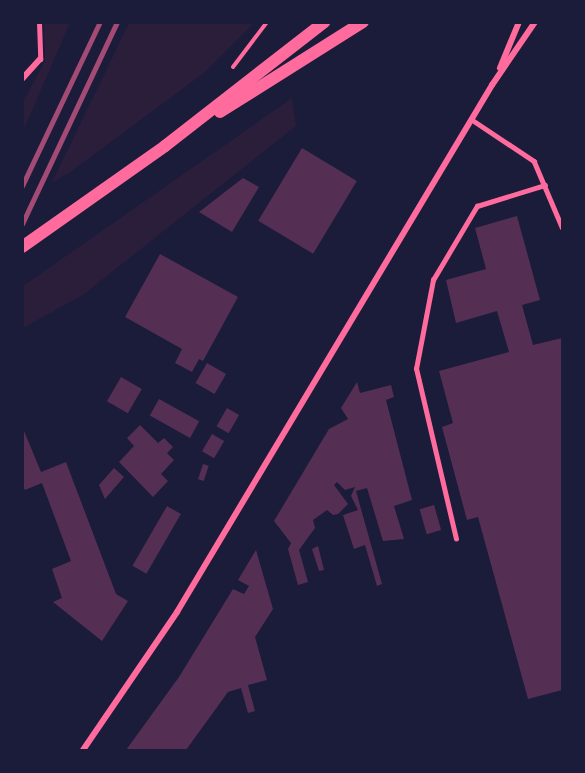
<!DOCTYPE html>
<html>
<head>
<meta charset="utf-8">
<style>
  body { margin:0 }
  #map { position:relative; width:585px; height:773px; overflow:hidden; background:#1b1b3a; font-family:Lato,sans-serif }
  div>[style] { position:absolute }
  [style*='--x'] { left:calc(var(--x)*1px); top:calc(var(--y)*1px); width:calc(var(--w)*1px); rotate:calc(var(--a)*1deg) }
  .green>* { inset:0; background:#2a1e3b }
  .building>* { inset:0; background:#542f53; transform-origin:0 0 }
  .path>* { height:4px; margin:-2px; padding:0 2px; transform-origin:2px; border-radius:2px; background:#ff6b9d }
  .service>* { height:4.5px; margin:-2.25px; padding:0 2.25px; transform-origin:2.25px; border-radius:2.25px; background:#ff6b9d }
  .pedestrian>* { height:5px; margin:-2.5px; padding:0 2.5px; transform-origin:2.5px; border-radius:2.5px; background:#ff6b9d }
  .minor>* { height:6px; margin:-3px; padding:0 3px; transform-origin:3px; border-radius:3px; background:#ff6b9d }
  .secondary>* { height:12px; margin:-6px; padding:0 6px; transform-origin:6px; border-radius:6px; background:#ff6b9d }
  .rail>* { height:4.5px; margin:-2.25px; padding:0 2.25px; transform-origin:2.25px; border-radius:2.25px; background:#a44b75 }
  span { translate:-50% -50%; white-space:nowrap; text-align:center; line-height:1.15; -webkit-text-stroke:4.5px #1b1b3a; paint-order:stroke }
  .frame { position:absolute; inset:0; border:24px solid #1b1b3a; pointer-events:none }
</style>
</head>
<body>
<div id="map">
  <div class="green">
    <i style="clip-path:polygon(44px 23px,70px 23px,23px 131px,23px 102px,45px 61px)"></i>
    <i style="clip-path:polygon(129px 23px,254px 23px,204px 73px,69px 173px,52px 182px)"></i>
    <i style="clip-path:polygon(292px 98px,296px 126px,83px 295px,23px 328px,23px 286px)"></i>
  </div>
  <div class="building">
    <i style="left:302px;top:148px;width:64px;height:85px;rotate:31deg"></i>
    <i style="clip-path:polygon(243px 178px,259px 187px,232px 232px,199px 212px)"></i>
    <i style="clip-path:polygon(517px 216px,540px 300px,522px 305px,533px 345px,562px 338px,562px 690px,528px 699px,478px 517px,467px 520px,442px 427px,453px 423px,439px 371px,509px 352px,497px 311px,456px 323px,446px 280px,486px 269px,475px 228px)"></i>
    <i style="clip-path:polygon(160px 254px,238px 297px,203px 361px,199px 359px,192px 372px,175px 363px,182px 349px,125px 317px)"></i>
    <i style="left:207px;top:363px;width:22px;height:23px;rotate:30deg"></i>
    <i style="left:121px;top:377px;width:24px;height:28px;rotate:30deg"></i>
    <i style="clip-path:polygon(357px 382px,360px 393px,391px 385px,394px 397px,386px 400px,412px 500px,394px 506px,404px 539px,383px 541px,367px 488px,356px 491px,382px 584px,377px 586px,365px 545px,354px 549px,343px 515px,358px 510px,351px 496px,355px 487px,345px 490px,337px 482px,334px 485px,348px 504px,338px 514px,333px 515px,327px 510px,313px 520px,315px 528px,299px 550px,308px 582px,298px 585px,288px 549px,291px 543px,274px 521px,329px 429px,348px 419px,341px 408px)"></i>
    <i style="left:159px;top:399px;width:46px;height:19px;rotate:29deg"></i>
    <i style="left:227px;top:408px;width:14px;height:21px;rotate:30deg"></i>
    <i style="clip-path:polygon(140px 425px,158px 443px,164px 438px,173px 447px,167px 453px,174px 460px,161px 474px,168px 481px,153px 497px,119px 462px,134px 446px,127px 438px)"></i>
    <i style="clip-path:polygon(22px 426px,41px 472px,66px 462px,116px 594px,128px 601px,102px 641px,53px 602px,62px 598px,52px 569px,71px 561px,42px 483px,25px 490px,22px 485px)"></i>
    <i style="left:212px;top:434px;width:14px;height:20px;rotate:30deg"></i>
    <i style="left:203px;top:464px;width:6px;height:16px;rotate:18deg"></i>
    <i style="clip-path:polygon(114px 468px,124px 477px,105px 499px,99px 485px)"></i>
    <i style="left:434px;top:505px;width:26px;height:15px;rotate:74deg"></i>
    <i style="left:167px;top:506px;width:16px;height:69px;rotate:30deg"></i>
    <i style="clip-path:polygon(318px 546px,324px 570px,319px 571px,312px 549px)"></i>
    <i style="clip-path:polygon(256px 550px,273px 609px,255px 637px,267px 680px,248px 685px,255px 711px,248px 713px,241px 688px,228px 692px,186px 750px,126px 750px,179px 677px,233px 589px,244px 594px,249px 586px,238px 580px)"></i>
  </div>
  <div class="path">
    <i style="--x:233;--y:67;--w:56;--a:-52.9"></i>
  </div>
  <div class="service">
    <i style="--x:471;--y:119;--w:76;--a:33.7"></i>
    <i style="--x:534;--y:161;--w:72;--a:67"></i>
    <i style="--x:456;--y:539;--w:175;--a:-103.2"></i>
    <i style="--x:416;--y:369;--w:91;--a:-79.2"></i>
    <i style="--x:433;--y:280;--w:86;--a:-59.3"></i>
    <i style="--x:477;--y:206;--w:71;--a:-17.2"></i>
  </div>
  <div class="pedestrian">
    <i style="--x:39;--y:22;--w:37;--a:88"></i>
  </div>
  <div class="minor">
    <i style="--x:500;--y:68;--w:50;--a:-67.6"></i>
    <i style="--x:22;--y:79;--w:27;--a:-48"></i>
    <i style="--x:83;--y:750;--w:167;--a:-55.7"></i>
    <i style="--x:177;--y:612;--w:614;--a:-59.13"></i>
    <i style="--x:492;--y:85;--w:76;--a:-55.7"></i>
  </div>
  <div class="secondary">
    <i style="--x:220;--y:112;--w:169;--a:-32.2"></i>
    <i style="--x:22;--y:247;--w:175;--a:-35.2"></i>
    <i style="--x:165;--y:146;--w:202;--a:-37.9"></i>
  </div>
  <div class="rail">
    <i style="--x:22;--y:186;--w:182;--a:-64.6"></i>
    <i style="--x:22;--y:224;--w:223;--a:-64.8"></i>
  </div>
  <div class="frame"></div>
</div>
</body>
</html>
